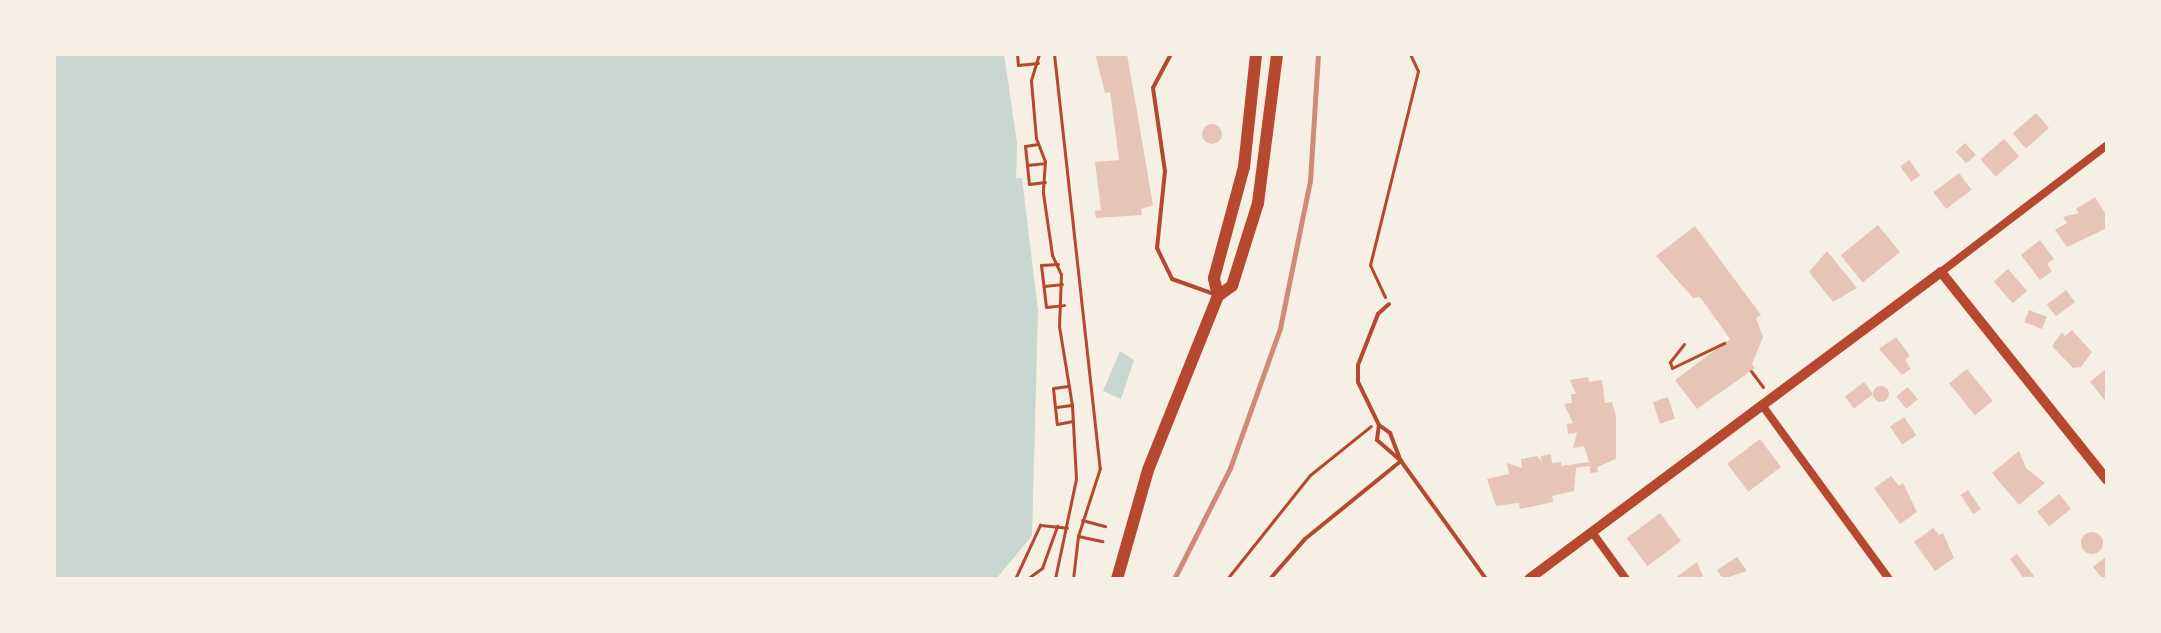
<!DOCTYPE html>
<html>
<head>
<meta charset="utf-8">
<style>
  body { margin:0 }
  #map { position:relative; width:2161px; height:633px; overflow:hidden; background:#f6efe4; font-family:"Source Serif 4",serif }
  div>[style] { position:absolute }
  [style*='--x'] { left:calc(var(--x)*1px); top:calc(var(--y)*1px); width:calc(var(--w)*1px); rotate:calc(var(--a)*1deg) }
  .water>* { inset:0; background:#c9d6d2 }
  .building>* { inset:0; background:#e6c5b7; transform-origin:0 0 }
  .round { border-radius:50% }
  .path>* { height:3px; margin:-1.5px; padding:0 1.5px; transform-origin:1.5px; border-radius:1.5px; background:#b5482f }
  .service>* { height:4px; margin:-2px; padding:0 2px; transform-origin:2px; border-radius:2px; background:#b5482f }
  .minor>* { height:8px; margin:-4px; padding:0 4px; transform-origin:4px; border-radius:4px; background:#b5482f }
  .tertiary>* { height:10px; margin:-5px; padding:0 5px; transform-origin:5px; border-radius:5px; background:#b5482f }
  .primary>* { height:12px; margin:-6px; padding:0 6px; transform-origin:6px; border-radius:6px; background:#b5482f }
  .rail>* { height:5px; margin:-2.5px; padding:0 2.5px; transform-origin:2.5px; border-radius:2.5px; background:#cf8b77 }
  span { translate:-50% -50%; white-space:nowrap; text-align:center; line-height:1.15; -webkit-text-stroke:6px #f6efe4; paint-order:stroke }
  .frame { position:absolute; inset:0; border:56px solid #f6efe4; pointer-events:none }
</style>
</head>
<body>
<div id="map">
  <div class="water">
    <i style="clip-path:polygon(54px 54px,1004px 54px,1017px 143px,1016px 178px,1022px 178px,1038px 311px,1032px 536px,996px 579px,54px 579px)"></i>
    <i style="clip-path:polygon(1120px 351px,1134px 360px,1121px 399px,1103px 391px)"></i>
  </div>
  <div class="building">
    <i style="clip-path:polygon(1095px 54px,1127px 54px,1153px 205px,1141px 209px,1142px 215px,1096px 218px,1095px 211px,1101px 210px,1095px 162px,1119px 160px,1110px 92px,1105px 93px)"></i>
    <i style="left:2036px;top:113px;width:20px;height:31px;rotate:49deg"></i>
    <i class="round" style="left:1202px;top:124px;width:20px;height:20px"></i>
    <i style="left:2004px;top:139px;width:23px;height:31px;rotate:49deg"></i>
    <i style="left:1965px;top:143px;width:16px;height:13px;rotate:47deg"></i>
    <i style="left:1909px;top:160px;width:19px;height:11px;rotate:54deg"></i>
    <i style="left:1959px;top:173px;width:21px;height:32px;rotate:53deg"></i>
    <i style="clip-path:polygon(2095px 197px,2107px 216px,2107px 228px,2067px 247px,2055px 230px,2067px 223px,2063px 217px,2079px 213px,2076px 209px)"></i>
    <i style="left:1878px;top:225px;width:35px;height:48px;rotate:51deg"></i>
    <i style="clip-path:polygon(1695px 226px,1761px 315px,1756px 318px,1763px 337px,1752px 364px,1755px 368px,1697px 409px,1675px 380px,1730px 339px,1700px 297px,1693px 298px,1656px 256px)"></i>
    <i style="clip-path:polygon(2040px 240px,2054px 259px,2047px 264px,2052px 271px,2040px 280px,2021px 255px)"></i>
    <i style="clip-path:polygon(1827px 251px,1857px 288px,1833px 302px,1809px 272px)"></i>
    <i style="left:2008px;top:269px;width:29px;height:19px;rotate:49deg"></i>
    <i style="left:2066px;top:290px;width:15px;height:24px;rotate:53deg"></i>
    <i style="left:2029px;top:310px;width:19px;height:13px;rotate:21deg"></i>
    <i style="clip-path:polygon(2072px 330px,2092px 352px,2081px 367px,2073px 368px,2052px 346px,2062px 332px,2065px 336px)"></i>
    <i style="clip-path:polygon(1896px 337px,1910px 356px,1905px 360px,1911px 369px,1902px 375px,1879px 349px)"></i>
    <i style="clip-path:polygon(2107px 368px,2107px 403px,2090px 382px)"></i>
    <i style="left:1967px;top:369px;width:41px;height:23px;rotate:51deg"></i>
    <i style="clip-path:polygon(1588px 377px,1589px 382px,1602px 380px,1605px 403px,1612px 402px,1616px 416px,1616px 459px,1597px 467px,1598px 472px,1590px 473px,1590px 466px,1576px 468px,1574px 491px,1552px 496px,1553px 502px,1520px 509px,1519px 503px,1496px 506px,1487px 479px,1509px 474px,1507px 463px,1522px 468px,1521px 459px,1537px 456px,1542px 462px,1541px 456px,1551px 454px,1552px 463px,1561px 462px,1561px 466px,1589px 462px,1584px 446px,1573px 448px,1577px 433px,1568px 434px,1567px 424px,1573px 423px,1564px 404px,1572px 403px,1571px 394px,1576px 394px,1570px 380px)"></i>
    <i style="left:1864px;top:382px;width:15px;height:24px;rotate:53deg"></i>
    <i class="round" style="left:1873px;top:386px;width:16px;height:16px"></i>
    <i style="left:1908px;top:387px;width:16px;height:15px;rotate:52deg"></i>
    <i style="left:1668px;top:397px;width:23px;height:16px;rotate:72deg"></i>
    <i style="left:1904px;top:417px;width:22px;height:17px;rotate:56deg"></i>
    <i style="left:1760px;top:439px;width:35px;height:41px;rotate:53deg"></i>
    <i style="clip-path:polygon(2019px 451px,2026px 468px,2045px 483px,2019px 505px,1992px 473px)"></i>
    <i style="clip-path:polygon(1891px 476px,1899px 486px,1903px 483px,1917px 512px,1900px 524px,1874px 488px)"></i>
    <i style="left:1968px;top:490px;width:23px;height:9px;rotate:56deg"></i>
    <i style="left:2059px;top:494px;width:19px;height:28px;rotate:51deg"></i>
    <i style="left:1660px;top:513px;width:35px;height:42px;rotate:53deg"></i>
    <i style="clip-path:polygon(1933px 528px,1939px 535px,1943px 533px,1954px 558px,1935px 571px,1914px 542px)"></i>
    <i class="round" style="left:2081px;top:532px;width:22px;height:22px"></i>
    <i style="clip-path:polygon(2017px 554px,2034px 576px,2030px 579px,2024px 579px,2010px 559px)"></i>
    <i style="clip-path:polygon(2107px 556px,2107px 579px,2103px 579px,2093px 567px)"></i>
    <i style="clip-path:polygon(1737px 557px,1747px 571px,1723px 579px,1717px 570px)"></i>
    <i style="clip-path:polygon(1697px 562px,1704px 579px,1674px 579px)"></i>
  </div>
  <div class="path">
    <i style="--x:1017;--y:54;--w:11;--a:85"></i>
    <i style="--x:1018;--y:65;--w:20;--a:-6"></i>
    <i style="--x:1039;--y:54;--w:28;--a:107"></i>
    <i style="--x:1031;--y:81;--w:57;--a:85"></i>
    <i style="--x:1036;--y:138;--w:25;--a:69"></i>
    <i style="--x:1045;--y:161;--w:32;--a:94"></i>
    <i style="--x:1043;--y:193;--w:63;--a:81.7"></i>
    <i style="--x:1052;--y:255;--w:21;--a:65"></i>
    <i style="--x:1061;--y:274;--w:52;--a:92.2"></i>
    <i style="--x:1059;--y:326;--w:80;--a:80.7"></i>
    <i style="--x:1072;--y:405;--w:74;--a:86.9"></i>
    <i style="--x:1076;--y:479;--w:102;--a:101.9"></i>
    <i style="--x:1054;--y:54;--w:417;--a:83.7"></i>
    <i style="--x:1100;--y:468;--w:71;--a:107.9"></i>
    <i style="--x:1078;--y:536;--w:43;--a:96.6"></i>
    <i style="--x:1038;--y:144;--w:13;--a:171"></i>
    <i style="--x:1025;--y:146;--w:38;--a:84"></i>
    <i style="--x:1029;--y:184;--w:16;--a:-7"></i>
    <i style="--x:1027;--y:165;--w:18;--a:-6"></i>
    <i style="--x:1058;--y:264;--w:17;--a:177"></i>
    <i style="--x:1041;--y:265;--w:42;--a:83.2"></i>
    <i style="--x:1046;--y:307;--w:18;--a:-6"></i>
    <i style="--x:1044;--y:286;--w:18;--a:-6"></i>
    <i style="--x:1385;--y:297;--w:35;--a:-115"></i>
    <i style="--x:1370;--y:265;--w:200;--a:-76.1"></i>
    <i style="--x:1418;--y:71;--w:19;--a:-115"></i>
    <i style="--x:1684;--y:344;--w:23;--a:128"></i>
    <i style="--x:1670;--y:362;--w:6;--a:72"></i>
    <i style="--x:1672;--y:368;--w:58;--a:-25.7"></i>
    <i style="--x:1751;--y:371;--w:20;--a:53"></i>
    <i style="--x:1068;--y:386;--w:15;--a:172"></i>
    <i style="--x:1053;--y:388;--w:36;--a:84"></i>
    <i style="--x:1057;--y:424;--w:16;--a:-11"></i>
    <i style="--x:1056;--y:407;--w:16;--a:-7"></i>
    <i style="--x:1082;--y:520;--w:24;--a:15"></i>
    <i style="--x:1078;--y:536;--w:25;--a:12"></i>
    <i style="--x:1015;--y:579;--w:60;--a:-65.2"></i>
    <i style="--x:1040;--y:525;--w:27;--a:6"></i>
    <i style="--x:1027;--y:579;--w:19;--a:-36"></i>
    <i style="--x:1042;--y:568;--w:45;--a:-70.3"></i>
    <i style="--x:1227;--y:579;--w:133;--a:-51.4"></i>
    <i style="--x:1310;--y:475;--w:78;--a:-38.8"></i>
  </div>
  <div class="service">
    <i style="--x:1171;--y:54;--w:38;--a:118"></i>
    <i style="--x:1153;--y:88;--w:84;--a:81.8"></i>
    <i style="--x:1165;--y:171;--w:77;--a:95.9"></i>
    <i style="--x:1157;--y:248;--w:34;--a:64"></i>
    <i style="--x:1172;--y:279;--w:45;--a:19.7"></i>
    <i style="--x:1389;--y:304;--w:15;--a:138"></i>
    <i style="--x:1378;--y:314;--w:55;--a:111.4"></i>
    <i style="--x:1358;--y:365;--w:17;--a:90"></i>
    <i style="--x:1358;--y:382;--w:48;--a:64"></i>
    <i style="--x:1379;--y:425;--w:14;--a:36"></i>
    <i style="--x:1390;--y:433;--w:30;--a:69"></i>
    <i style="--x:1401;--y:461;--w:145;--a:54.2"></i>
    <i style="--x:1379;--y:425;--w:15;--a:98"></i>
    <i style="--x:1377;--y:440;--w:32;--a:41"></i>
    <i style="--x:1270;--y:579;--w:53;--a:-48.8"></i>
    <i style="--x:1305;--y:539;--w:124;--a:-39.1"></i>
  </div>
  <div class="minor">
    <i style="--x:1941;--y:272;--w:209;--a:-37.4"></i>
    <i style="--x:1762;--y:405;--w:215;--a:53.9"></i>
    <i style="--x:1592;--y:532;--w:58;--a:54.1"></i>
  </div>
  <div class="tertiary">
    <i style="--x:1529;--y:579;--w:514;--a:-36.69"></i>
    <i style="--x:1941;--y:272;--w:266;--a:51.4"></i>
  </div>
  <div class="primary">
    <i style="--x:1218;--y:296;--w:17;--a:-36"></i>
    <i style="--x:1232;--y:286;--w:87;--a:-72.6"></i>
    <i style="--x:1258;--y:203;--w:150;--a:-82.7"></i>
    <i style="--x:1117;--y:579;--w:113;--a:-74.1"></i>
    <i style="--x:1148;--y:470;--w:188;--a:-68.1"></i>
    <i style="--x:1218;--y:296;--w:18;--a:-103"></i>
    <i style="--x:1214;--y:278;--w:115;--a:-74.9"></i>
    <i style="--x:1244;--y:167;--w:114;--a:-83.9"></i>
  </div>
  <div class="rail">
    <i style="--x:1174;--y:579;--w:124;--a:-63.2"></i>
    <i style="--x:1230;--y:468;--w:149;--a:-70.3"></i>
    <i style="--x:1280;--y:328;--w:150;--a:-78.5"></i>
    <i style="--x:1310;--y:181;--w:127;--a:-86.4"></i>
  </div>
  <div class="frame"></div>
</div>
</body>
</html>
